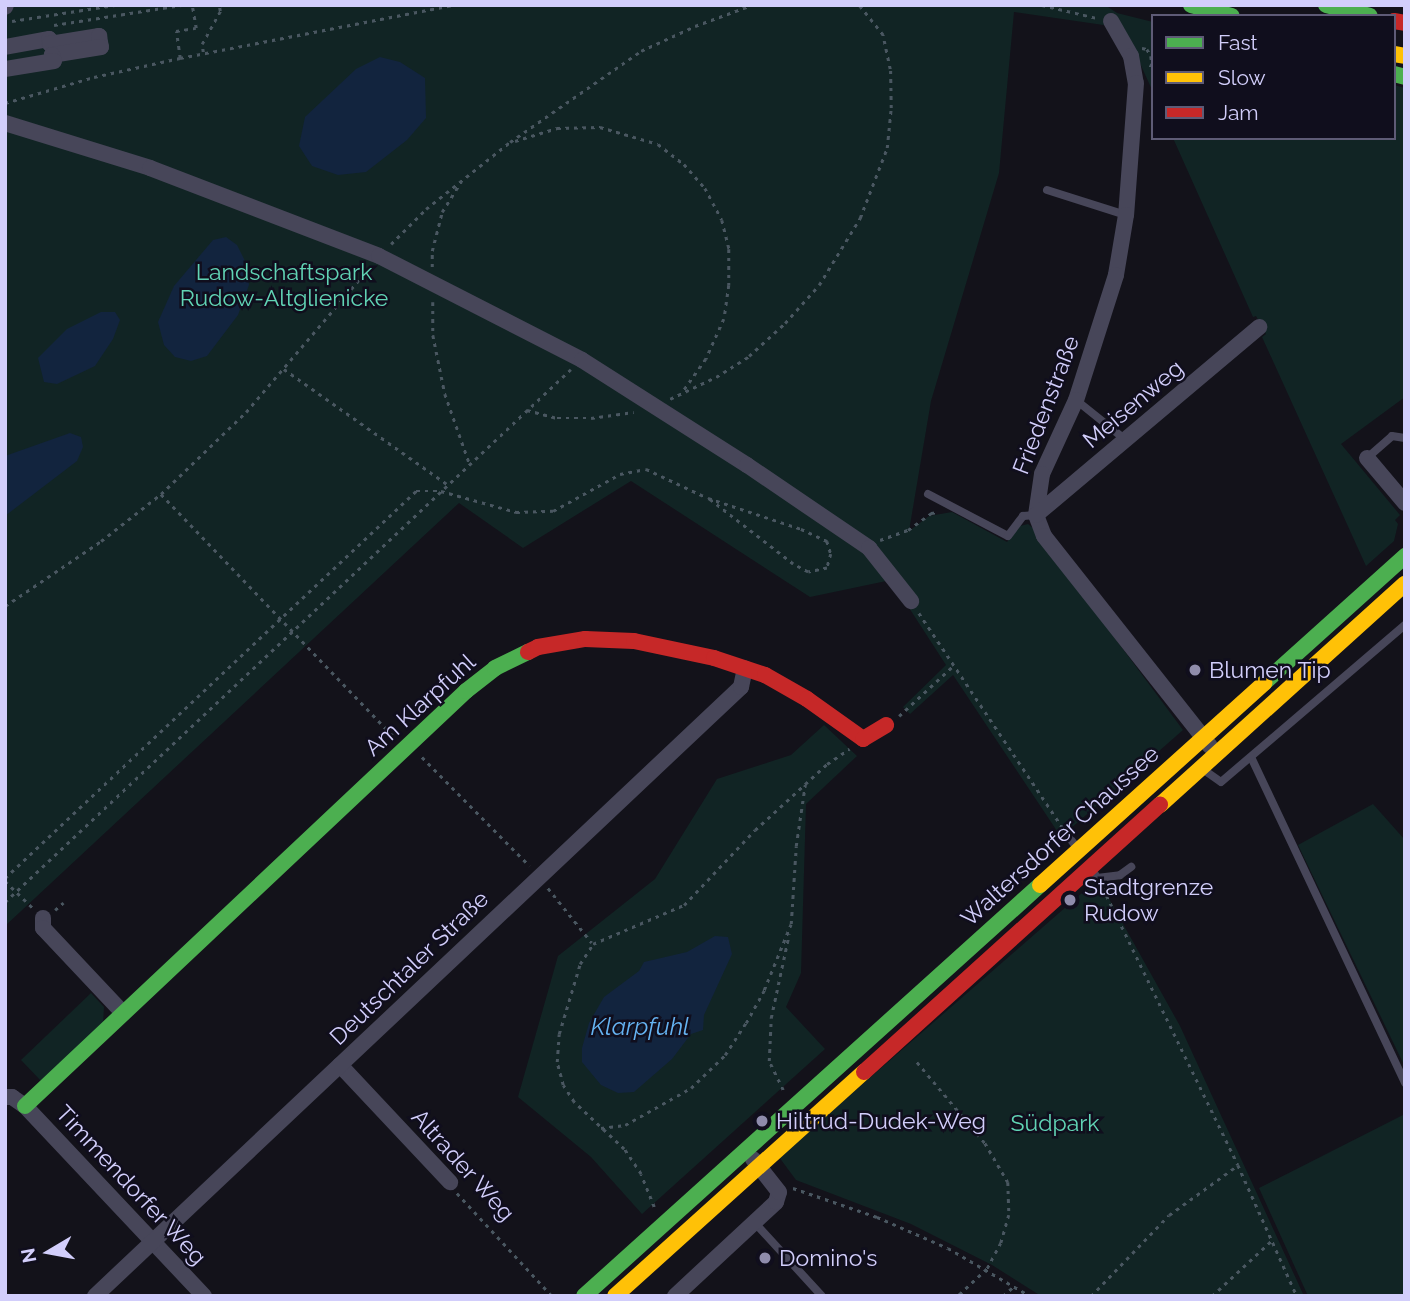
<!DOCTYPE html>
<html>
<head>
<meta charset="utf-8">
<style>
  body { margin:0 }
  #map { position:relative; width:1410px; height:1301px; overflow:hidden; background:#13121a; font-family:Raleway,sans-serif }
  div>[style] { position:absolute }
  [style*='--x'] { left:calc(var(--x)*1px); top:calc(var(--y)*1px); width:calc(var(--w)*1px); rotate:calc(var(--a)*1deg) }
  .green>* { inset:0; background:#112424 }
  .water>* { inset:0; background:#12243e }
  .path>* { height:2.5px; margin-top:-1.25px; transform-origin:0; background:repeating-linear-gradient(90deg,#4a5761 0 3.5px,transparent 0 8.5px) }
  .lane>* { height:8px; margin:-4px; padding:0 4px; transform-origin:4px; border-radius:4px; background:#474659 }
  .street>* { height:16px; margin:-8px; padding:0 8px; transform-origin:8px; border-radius:8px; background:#474659 }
  .fast>* { height:16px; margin:-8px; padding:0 8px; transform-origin:8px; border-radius:8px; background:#4caf50 }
  .slow>* { height:16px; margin:-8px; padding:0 8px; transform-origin:8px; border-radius:8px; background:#ffc107 }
  .jam>* { height:16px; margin:-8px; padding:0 8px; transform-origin:8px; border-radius:8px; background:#c62828 }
  .dots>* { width:19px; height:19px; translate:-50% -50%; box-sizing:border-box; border:4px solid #100e1d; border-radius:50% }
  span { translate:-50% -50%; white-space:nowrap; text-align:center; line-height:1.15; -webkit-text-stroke:5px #100e1d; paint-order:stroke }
  .park-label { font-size:23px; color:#61d4b5 }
  .street-label { font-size:23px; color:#d2cefb }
  .poi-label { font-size:23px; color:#d2cefb }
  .left { translate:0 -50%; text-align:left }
  .water-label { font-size:24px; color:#65b3f2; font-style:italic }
  .frame { position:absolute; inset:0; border:7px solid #d2cefb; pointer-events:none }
  .legend { position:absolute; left:1151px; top:14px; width:245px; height:126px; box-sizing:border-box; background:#100e1d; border:2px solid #5e5b76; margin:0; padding:9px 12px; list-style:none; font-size:21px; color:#d2cefb }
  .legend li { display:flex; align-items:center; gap:14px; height:35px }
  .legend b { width:35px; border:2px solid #5e5b76 }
  .north { position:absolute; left:14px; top:1217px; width:70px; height:70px; -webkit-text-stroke:5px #100e1d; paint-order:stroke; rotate:260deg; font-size:19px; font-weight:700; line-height:28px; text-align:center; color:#d2cefb }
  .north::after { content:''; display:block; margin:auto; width:24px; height:32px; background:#d2cefb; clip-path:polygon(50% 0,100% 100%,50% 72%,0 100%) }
</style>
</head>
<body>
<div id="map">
  <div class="green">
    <i style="clip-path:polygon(5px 5px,1105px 5px,1117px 13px,1153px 22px,1153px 92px,1124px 28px,1014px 12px,999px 173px,931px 401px,909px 531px,929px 516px,952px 512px,1007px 542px,1020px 526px,1028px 524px,1034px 529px,1183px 730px,1061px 837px,953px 675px,910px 714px,903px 707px,946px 665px,891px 580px,810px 597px,631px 481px,523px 548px,459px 503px,5px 926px)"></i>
    <i style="clip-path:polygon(1394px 85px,1405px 88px,1405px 397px,1341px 444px,1400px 515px,1395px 520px,1398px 524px,1394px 541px,1366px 566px,1262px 337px,1266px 334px,1256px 316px,1253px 317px,1173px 138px,1394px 138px)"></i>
    <i style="clip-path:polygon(824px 725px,857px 756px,806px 804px,801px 973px,786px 1007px,825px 1049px,642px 1214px,591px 1157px,518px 1097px,558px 956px,655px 879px,717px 779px,791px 755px)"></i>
    <i style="clip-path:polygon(1373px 804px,1405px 840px,1405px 1067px,1298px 845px)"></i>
    <i style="clip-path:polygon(1098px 879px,1180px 1026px,1304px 1296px,1041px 1296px,992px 1265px,911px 1224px,796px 1180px,779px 1157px)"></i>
    <i style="clip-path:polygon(91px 993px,104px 1007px,103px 1024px,42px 1082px,21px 1060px)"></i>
    <i style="clip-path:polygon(1405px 1114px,1405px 1296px,1308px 1296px,1259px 1188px)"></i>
  </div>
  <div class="water">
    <i style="clip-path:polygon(380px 57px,400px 62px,425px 78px,426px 118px,407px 140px,366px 172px,338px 175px,312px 166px,299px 146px,305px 117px,356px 69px)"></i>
    <i style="clip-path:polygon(226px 237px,237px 245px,246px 263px,249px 285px,238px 315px,207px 356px,191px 361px,175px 357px,164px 345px,158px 322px,174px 286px,213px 240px)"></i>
    <i style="clip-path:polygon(101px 312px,115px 312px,120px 320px,113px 339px,95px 366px,57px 384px,44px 382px,38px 358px,67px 329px)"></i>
    <i style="clip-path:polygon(70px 433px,81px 437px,83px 447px,77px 461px,5px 516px,5px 456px)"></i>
    <i style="clip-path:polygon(715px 936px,728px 937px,732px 954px,704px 1015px,703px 1030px,691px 1034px,672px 1059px,634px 1092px,618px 1093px,601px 1085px,582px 1062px,582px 1048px,589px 1023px,604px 997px,639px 971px,644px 962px,687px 952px)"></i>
  </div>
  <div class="path">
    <i style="--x:924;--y:5;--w:63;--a:0"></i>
    <i style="--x:1042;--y:5;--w:57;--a:13.3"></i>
    <i style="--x:12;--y:21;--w:104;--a:-8.8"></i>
    <i style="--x:54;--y:25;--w:129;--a:-8.9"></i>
    <i style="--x:1142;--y:48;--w:5;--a:11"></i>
    <i style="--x:1147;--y:49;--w:8;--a:60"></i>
    <i style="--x:1151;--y:56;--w:8;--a:83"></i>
    <i style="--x:1152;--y:64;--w:7;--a:117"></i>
    <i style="--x:203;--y:52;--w:8;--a:-97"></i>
    <i style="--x:202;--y:44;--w:38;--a:-61"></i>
    <i style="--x:220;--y:11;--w:6;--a:-99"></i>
    <i style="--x:180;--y:58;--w:27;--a:-98"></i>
    <i style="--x:176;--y:31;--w:20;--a:-9"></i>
    <i style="--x:196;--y:28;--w:23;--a:-100"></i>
    <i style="--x:5;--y:103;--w:93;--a:-16.3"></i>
    <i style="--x:94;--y:77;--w:88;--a:-12.5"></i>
    <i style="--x:180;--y:58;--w:278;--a:-11"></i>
    <i style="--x:515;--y:141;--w:44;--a:-17.2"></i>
    <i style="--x:557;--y:128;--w:43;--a:-1.3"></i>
    <i style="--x:600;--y:127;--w:60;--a:16.3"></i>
    <i style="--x:658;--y:144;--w:33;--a:38"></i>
    <i style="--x:684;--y:164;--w:32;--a:49"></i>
    <i style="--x:705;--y:188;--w:36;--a:62"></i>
    <i style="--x:722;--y:220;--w:30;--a:76"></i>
    <i style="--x:729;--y:249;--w:36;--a:90"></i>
    <i style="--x:729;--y:285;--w:34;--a:98"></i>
    <i style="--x:724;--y:319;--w:44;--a:114.2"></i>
    <i style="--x:706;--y:359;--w:42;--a:125.2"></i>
    <i style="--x:391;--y:244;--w:49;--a:-45"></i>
    <i style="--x:426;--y:209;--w:107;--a:-38.6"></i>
    <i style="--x:510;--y:142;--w:160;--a:-34.8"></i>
    <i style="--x:641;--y:51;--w:60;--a:-24.8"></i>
    <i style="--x:695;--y:26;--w:61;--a:-20.2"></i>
    <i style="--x:432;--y:267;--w:16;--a:-90"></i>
    <i style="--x:432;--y:251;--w:40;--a:-75.6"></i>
    <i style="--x:442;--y:212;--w:36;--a:-58"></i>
    <i style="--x:433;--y:302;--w:33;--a:90"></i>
    <i style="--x:433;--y:335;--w:60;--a:78.5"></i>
    <i style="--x:445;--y:394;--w:75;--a:70.6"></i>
    <i style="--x:284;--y:369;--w:199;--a:35.2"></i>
    <i style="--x:670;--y:399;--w:51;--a:-25.6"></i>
    <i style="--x:716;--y:377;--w:39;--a:-32"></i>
    <i style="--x:749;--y:356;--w:49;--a:-42.5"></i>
    <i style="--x:785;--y:323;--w:51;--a:-48.2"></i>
    <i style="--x:819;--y:285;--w:79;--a:-58.5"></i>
    <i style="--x:860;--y:218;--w:75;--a:-68.9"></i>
    <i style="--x:887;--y:148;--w:40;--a:-84.3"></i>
    <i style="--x:891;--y:108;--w:39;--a:-91"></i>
    <i style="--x:890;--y:69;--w:35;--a:-102"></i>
    <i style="--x:883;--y:35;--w:38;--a:-129"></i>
    <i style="--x:527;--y:410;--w:31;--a:15"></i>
    <i style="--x:557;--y:418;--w:34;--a:0"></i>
    <i style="--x:591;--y:418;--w:43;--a:-7.9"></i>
    <i style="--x:161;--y:494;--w:337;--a:46.2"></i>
    <i style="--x:880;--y:540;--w:30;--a:-20"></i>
    <i style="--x:908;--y:530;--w:29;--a:-36"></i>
    <i style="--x:931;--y:513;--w:8;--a:-7"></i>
    <i style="--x:5;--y:606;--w:116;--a:-34.1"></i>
    <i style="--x:101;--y:541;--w:76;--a:-38.1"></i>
    <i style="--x:161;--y:494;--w:118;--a:-44"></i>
    <i style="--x:246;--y:412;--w:191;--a:-49.5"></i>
    <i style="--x:919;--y:613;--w:259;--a:56.2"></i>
    <i style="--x:899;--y:716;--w:74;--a:-42.8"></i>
    <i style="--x:422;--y:757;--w:153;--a:45.3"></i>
    <i style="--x:5;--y:878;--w:565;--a:-43.28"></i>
    <i style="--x:416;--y:491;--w:25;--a:0"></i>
    <i style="--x:441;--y:491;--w:78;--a:15.6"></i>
    <i style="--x:516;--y:512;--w:37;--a:-2"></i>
    <i style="--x:553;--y:511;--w:77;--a:-28.9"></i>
    <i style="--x:620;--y:474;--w:26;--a:-11"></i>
    <i style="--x:646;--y:469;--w:68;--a:25.1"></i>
    <i style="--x:708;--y:498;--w:98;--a:18.4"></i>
    <i style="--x:801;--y:529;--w:29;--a:25"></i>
    <i style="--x:827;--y:541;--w:14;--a:73"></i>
    <i style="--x:831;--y:554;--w:15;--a:106"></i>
    <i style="--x:827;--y:568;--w:19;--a:168"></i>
    <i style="--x:808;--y:572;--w:17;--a:-152"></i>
    <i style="--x:793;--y:564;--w:108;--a:-142.2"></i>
    <i style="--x:5;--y:881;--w:39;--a:44"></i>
    <i style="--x:548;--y:888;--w:70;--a:51.3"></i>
    <i style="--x:1103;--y:888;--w:308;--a:64"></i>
    <i style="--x:1238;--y:1165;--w:144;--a:65.8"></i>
    <i style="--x:5;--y:902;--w:777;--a:-43.28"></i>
    <i style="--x:55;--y:910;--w:11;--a:-41"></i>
    <i style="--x:917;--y:1062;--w:106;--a:50"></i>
    <i style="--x:985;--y:1143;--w:45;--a:59.5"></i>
    <i style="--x:1008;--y:1182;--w:33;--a:88"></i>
    <i style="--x:1009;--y:1215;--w:29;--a:106"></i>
    <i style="--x:1001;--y:1243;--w:30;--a:118"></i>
    <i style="--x:987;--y:1269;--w:40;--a:137"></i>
    <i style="--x:783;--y:1090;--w:32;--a:-116"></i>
    <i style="--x:769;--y:1061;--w:43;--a:-87.3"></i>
    <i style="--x:771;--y:1018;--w:86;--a:-77.9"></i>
    <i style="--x:601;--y:1128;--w:24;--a:-7"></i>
    <i style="--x:625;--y:1125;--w:76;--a:-29.3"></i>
    <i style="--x:691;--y:1088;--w:47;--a:-44.1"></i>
    <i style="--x:725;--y:1055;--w:38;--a:-57"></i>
    <i style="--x:746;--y:1023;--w:38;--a:-61"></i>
    <i style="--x:764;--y:990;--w:71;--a:-67.8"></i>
    <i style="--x:791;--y:924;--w:78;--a:-86.3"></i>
    <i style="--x:796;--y:846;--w:62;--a:-81.6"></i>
    <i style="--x:793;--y:1188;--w:89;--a:19"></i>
    <i style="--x:877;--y:1217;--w:77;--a:23.6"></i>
    <i style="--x:948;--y:1248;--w:95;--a:30.3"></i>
    <i style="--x:457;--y:1193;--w:140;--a:47.3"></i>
    <i style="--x:654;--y:1207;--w:35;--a:-112"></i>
    <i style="--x:641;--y:1174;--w:30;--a:-124"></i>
    <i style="--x:624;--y:1149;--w:69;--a:-136.8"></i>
    <i style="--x:574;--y:1102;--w:20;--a:-123"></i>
    <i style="--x:563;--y:1085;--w:24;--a:-105"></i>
    <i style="--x:557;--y:1062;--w:28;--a:-86"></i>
    <i style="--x:559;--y:1034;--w:73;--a:-73.3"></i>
    <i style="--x:580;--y:964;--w:24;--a:-57"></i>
    <i style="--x:593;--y:944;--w:99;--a:-23.2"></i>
    <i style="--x:684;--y:905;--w:103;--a:-46.6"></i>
    <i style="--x:755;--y:830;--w:98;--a:-42.5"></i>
    <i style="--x:827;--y:764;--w:27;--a:-34"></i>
    <i style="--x:1003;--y:1296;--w:15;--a:-42"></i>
    <i style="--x:1091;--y:1296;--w:112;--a:-46.1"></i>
    <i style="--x:1169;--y:1215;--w:85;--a:-35.9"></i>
    <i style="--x:1212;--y:1296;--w:82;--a:-43"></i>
  </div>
  <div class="lane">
    <i style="--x:1047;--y:190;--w:83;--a:17.6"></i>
    <i style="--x:1076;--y:400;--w:64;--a:38.7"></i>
    <i style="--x:1367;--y:458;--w:33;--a:-41"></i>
    <i style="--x:1392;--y:436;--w:13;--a:9"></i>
    <i style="--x:928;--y:494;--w:90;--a:27.7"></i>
    <i style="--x:1008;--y:536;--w:25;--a:-53"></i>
    <i style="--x:1023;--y:516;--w:13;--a:-4"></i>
    <i style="--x:1251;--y:757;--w:361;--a:64.7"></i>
    <i style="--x:1201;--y:768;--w:24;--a:35"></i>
    <i style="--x:1221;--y:782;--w:242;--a:-40.5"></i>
    <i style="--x:1068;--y:836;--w:18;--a:52"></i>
    <i style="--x:1092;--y:869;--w:10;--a:61"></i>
    <i style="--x:1097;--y:878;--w:23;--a:-7"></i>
    <i style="--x:1120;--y:875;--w:14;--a:-36"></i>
    <i style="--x:755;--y:1223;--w:99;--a:47.5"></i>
  </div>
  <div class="street">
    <i style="--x:5;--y:7;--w:2;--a:-63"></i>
    <i style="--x:1111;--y:21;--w:40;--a:60.3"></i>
    <i style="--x:1131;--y:56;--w:27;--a:80"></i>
    <i style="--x:1136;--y:83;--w:132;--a:94.3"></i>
    <i style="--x:1126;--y:215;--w:61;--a:99.5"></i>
    <i style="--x:1116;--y:275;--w:131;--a:107.7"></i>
    <i style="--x:1076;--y:400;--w:81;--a:114.7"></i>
    <i style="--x:1042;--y:474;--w:41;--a:98.3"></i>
    <i style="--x:1036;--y:515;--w:22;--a:69"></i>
    <i style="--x:1044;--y:536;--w:268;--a:51.7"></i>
    <i style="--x:5;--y:47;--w:45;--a:-10.3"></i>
    <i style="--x:49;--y:39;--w:5;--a:79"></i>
    <i style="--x:50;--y:44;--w:50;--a:-9.3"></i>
    <i style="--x:99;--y:36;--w:11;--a:80"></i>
    <i style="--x:101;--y:47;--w:50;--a:170.7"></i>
    <i style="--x:52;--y:55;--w:6;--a:72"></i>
    <i style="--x:54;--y:61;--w:50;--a:170.7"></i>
    <i style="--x:5;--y:123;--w:152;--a:17.2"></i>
    <i style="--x:150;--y:168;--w:245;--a:21"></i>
    <i style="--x:379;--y:256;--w:228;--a:27.1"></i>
    <i style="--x:582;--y:360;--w:196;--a:32.5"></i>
    <i style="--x:747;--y:465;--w:148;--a:34.2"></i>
    <i style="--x:869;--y:548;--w:68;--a:51.6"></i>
    <i style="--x:1367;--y:458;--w:59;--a:49.8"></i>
    <i style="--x:1036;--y:515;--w:292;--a:-40.1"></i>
    <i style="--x:43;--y:918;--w:10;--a:90"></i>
    <i style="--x:43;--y:928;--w:117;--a:46.7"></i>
    <i style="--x:340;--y:1065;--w:161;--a:46.8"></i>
    <i style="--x:5;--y:1097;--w:7;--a:0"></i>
    <i style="--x:12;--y:1097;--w:16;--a:35"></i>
    <i style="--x:25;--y:1106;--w:261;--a:46.7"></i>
    <i style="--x:95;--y:1296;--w:888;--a:-43.31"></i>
    <i style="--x:741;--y:687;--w:19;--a:-78"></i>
    <i style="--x:675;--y:1296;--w:138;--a:-42.9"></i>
    <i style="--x:776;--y:1202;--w:10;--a:-73"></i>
    <i style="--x:779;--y:1192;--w:42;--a:-128.2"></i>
  </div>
  <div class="fast">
    <i style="--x:1191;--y:5;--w:42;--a:15"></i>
    <i style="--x:1326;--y:5;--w:45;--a:14"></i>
    <i style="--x:1394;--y:74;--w:11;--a:15"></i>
    <i style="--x:1264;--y:683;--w:190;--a:-42"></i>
    <i style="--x:25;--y:1106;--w:606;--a:-43.26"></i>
    <i style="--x:466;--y:691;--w:37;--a:-38"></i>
    <i style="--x:495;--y:668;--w:37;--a:-26"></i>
    <i style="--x:584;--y:1296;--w:614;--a:-42.03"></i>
  </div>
  <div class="slow">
    <i style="--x:1394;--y:54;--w:11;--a:10"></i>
    <i style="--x:1160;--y:805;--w:330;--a:-42.1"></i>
    <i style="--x:1040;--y:885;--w:302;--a:-42"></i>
    <i style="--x:615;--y:1296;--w:335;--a:-42"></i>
  </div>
  <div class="jam">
    <i style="--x:1394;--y:21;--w:11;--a:10"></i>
    <i style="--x:528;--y:652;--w:11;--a:-27"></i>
    <i style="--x:538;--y:647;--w:48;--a:-9.7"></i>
    <i style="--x:585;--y:639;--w:49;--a:2.3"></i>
    <i style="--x:634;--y:641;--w:82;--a:12"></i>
    <i style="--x:714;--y:658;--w:54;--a:18.4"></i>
    <i style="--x:765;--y:675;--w:48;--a:29.7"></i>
    <i style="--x:807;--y:699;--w:69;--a:35.5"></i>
    <i style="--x:863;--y:739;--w:27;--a:-31"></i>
    <i style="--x:864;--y:1072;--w:399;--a:-42.1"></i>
  </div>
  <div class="dots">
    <i style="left:1195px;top:670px;background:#8f8cac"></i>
    <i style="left:1070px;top:900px;background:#8f8cac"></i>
    <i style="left:762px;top:1121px;background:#8f8cac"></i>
    <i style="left:765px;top:1258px;background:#8f8cac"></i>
  </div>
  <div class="park-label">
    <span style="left:284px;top:285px">Landschaftspark<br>Rudow-Altglienicke</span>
    <span style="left:1055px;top:1123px">Südpark</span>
  </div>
  <div class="street-label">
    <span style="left:1133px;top:404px;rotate:-40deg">Meisenweg</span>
    <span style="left:1046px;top:405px;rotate:-69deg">Friedenstraße</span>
    <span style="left:420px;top:705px;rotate:-42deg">Am Klarpfuhl</span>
    <span style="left:1060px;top:836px;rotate:-42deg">Waltersdorfer Chaussee</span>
    <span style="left:409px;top:968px;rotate:-44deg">Deutschtaler Straße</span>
    <span style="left:463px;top:1165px;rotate:48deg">Altrader Weg</span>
    <span style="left:131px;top:1185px;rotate:47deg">Timmendorfer Weg</span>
  </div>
  <div class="poi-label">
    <span class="left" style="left:1209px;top:670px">Blumen Tip</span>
    <span class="left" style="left:1084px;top:900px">Stadtgrenze<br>Rudow</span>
    <span class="left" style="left:776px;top:1121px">Hiltrud-Dudek-Weg</span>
    <span class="left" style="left:779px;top:1258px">Domino's</span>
  </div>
  <div class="water-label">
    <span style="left:640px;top:1027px">Klarpfuhl</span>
  </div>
  <div class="frame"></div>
  <ul class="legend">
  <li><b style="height:9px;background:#4caf50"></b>Fast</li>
  <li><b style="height:9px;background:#ffc107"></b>Slow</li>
  <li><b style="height:9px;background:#c62828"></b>Jam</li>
  </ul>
  <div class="north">N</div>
</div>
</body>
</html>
